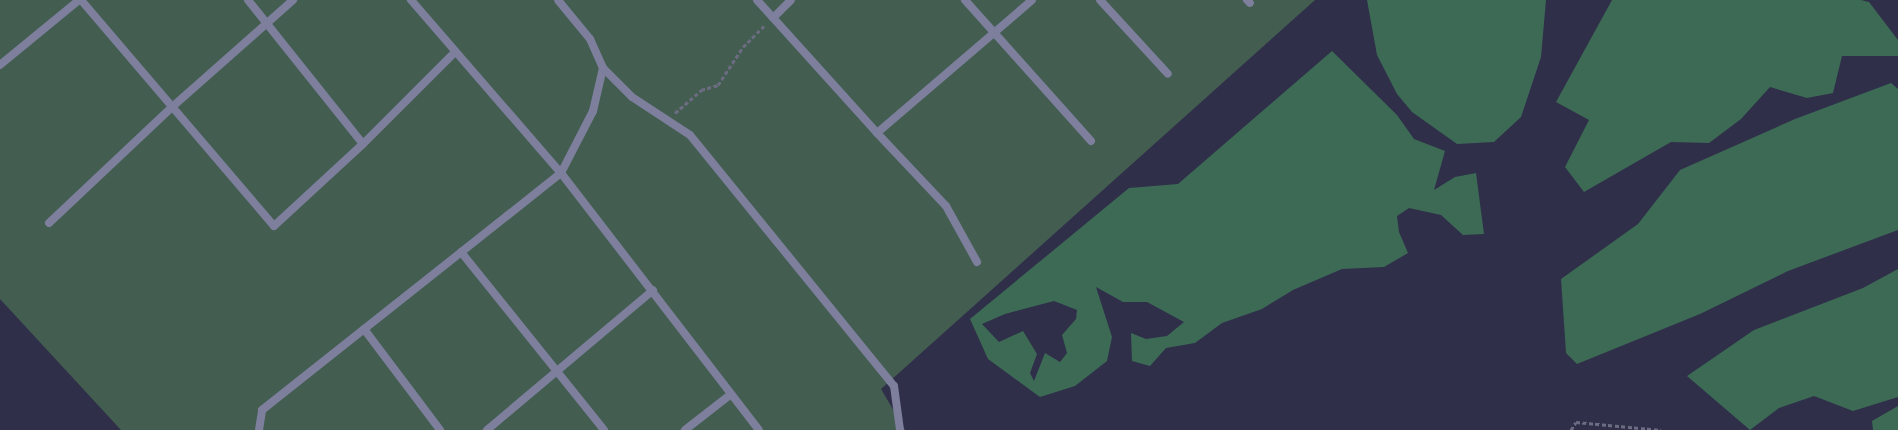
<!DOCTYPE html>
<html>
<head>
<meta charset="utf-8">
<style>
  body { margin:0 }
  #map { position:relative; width:1898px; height:430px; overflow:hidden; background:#2f2f49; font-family:"Exo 2",sans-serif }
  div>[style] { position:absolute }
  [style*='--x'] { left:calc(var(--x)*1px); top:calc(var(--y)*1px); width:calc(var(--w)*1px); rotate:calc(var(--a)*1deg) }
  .green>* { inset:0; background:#435e50 }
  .forest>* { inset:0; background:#3c6a55 }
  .path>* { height:3px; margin-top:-1.5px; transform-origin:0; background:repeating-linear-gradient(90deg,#6b6c82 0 4px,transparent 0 6.5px) }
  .lane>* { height:8px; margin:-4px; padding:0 4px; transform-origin:4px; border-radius:4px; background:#7d7f9d }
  span { translate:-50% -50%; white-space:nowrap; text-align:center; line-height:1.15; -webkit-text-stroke:4.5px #2f2f49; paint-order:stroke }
</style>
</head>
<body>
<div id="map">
  <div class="green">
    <i style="clip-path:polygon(0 0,1315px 0,881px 389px,905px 430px,121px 430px,0 299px)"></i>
  </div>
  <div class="forest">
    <i style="clip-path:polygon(1367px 0,1546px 0,1541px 57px,1521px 117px,1494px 142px,1457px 144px,1412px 112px,1397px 94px,1377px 55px)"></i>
    <i style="clip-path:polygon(1612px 0,1861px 0,1869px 2px,1898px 40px,1898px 56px,1842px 56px,1833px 93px,1807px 98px,1770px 87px,1741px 119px,1709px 143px,1671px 142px,1584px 192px,1565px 167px,1589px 120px,1556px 102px)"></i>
    <i style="clip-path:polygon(evenodd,1332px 51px,1397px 115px,1414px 139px,1445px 151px,1434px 190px,1455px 177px,1476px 173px,1484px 234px,1463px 235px,1441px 215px,1409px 208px,1397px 216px,1399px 232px,1408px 253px,1384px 267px,1342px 269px,1293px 290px,1262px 309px,1222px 323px,1195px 343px,1166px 348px,1150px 366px,1132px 361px,1131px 333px,1146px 339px,1167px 336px,1184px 322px,1147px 302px,1123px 302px,1096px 287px,1112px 337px,1107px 361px,1075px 386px,1040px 397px,988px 359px,970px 319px,1129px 188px,1178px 184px,1332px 51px,1054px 301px,1077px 310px,1076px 319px,1062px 335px,1067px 353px,1060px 362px,1045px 353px,1034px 381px,1030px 373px,1037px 354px,1023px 331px,999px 342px,982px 324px,1005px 314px,1054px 301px)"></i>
    <i style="clip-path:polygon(1891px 83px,1898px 89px,1898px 230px,1788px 271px,1700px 314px,1577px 364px,1566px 353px,1561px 279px,1638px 224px,1680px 170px,1795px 119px)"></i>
    <i style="clip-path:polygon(1898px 269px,1898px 397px,1853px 411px,1814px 396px,1779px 408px,1750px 430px,1687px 376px,1754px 330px,1863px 288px)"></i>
    <i style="clip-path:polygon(1898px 406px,1898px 430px,1873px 430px,1872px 421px)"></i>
  </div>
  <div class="path">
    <i style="--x:675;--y:113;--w:35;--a:-41"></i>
    <i style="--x:701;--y:90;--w:18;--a:-16"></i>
    <i style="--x:718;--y:85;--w:45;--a:-56.7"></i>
    <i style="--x:743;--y:47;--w:31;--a:-45"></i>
    <i style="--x:1571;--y:430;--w:9;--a:-58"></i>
    <i style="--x:1576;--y:422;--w:85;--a:5.4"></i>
  </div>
  <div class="lane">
    <i style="--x:81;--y:0;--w:297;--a:49.5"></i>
    <i style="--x:274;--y:226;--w:121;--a:-42.7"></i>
    <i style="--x:363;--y:144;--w:130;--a:-45"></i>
    <i style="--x:248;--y:0;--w:184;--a:51.4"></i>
    <i style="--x:411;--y:0;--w:229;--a:49.1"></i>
    <i style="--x:561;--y:173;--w:324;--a:52.4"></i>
    <i style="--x:757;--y:0;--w:179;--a:47.9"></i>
    <i style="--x:877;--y:133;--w:204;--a:-40.6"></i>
    <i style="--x:965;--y:0;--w:189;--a:48.2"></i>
    <i style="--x:1100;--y:0;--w:100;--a:47.4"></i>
    <i style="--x:1247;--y:0;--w:4;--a:45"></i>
    <i style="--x:773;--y:18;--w:25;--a:-45"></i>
    <i style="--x:0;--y:65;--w:102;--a:-39.4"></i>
    <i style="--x:603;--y:68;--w:41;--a:45"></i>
    <i style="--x:632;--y:97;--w:69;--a:33.2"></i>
    <i style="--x:690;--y:135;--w:323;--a:50.9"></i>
    <i style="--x:894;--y:386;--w:44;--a:82.2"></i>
    <i style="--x:877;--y:133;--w:100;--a:46.6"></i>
    <i style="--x:946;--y:206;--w:64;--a:61"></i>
    <i style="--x:49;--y:223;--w:168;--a:-43.3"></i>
    <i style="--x:171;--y:108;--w:163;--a:-41.5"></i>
    <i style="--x:461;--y:252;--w:228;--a:51.2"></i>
    <i style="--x:364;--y:329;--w:126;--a:53"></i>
    <i style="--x:259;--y:430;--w:20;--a:-81"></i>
    <i style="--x:262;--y:410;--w:382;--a:-38.4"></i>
    <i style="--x:561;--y:173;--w:70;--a:-62.7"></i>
    <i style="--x:593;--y:111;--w:44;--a:-76.9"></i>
    <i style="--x:603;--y:68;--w:32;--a:-114"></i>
    <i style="--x:590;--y:39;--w:50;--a:-129.4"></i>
    <i style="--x:487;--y:430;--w:217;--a:-40.1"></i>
    <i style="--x:685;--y:430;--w:58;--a:-38"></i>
  </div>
</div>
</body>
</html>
